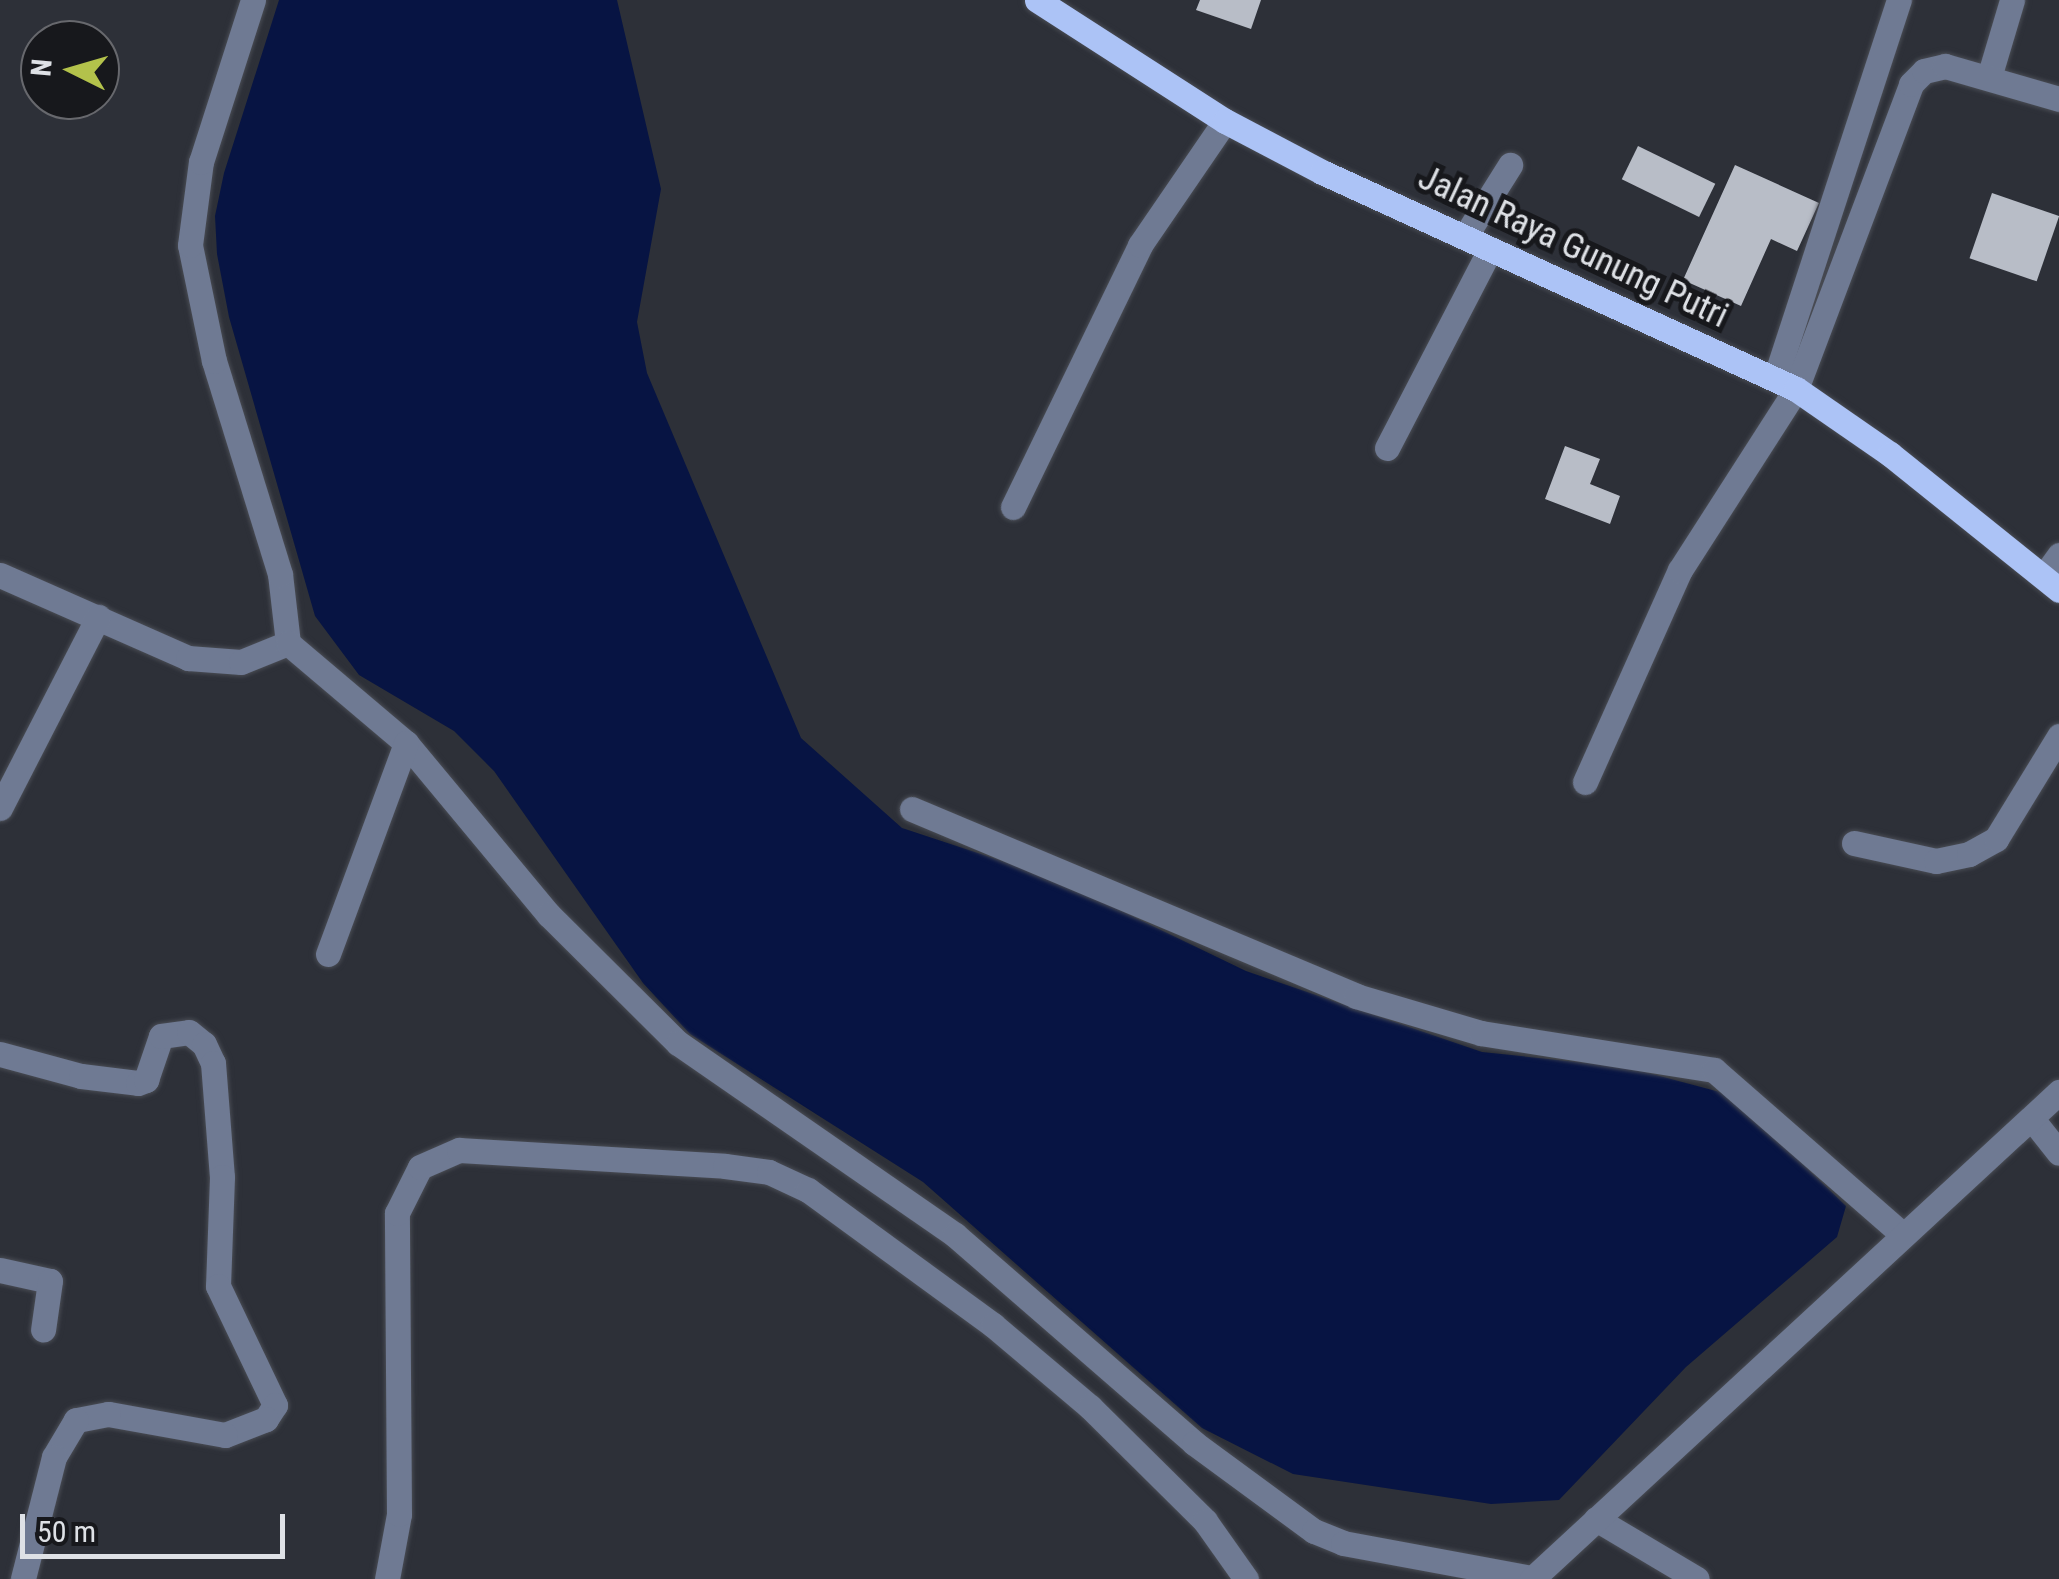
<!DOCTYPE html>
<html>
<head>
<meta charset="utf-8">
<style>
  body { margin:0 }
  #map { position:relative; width:2059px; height:1579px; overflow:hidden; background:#2d3038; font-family:"Roboto Condensed",sans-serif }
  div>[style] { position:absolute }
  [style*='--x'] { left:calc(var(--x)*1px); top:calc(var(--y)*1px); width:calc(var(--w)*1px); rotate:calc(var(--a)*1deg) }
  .water>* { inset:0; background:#071443 }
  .building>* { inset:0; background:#b8bdc7; transform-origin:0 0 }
  .roads { filter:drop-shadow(0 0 2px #494c54) drop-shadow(0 0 2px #494c54) }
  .minor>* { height:25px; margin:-12.5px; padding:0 12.5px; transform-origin:12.5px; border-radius:12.5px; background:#6f7a93 }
  .major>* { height:25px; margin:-12.5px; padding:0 12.5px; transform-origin:12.5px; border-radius:12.5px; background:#acc3f6 }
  span { translate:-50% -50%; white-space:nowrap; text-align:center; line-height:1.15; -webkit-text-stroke:10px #17181c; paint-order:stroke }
  .street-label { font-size:35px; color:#dee1e6 }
  .north { position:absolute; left:20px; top:20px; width:100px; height:100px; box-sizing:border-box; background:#17181c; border:2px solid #67686d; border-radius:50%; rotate:275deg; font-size:28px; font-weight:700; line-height:40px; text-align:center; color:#dee1e6 }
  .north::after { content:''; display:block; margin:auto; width:35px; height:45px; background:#b3c24b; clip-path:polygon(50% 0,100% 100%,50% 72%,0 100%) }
  .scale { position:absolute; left:20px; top:1514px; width:265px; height:45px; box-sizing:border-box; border:5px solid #dee1e6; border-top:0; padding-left:12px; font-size:30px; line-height:35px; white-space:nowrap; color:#dee1e6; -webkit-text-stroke:8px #17181c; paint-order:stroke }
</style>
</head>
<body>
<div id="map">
  <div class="water">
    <i style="clip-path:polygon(279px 0,617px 0,661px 189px,637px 322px,647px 373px,801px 738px,902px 828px,1051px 877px,1246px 971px,1482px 1052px,1626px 1067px,1731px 1095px,1846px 1206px,1837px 1237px,1686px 1367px,1559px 1500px,1491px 1504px,1293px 1474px,1202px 1428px,923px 1182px,690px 1034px,643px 983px,494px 771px,454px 731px,359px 675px,315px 616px,229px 317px,217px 254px,215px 216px,224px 173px)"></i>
  </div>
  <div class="building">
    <i style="clip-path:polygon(1200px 0,1261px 0,1251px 29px,1196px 10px)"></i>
    <i style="left:1638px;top:146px;width:86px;height:37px;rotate:26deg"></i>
    <i style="clip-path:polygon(1735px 165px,1819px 203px,1797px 251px,1771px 239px,1741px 306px,1683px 280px)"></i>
    <i style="left:1992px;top:193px;width:71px;height:69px;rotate:19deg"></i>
    <i style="clip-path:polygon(1565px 446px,1600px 459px,1590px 484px,1620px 496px,1610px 524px,1545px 499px)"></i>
  </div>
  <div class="roads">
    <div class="minor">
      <i style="--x:1990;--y:74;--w:77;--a:-73.4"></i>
      <i style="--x:1466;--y:235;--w:83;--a:-57.8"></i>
      <i style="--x:1775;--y:379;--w:399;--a:-71.9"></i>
      <i style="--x:1387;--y:448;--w:224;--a:-62.6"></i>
      <i style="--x:1013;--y:507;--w:291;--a:-64.1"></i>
      <i style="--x:1140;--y:245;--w:150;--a:-55.6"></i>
      <i style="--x:0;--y:575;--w:206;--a:23.8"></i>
      <i style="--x:188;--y:658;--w:53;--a:4.3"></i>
      <i style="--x:241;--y:662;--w:51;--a:-22"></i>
      <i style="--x:288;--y:643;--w:69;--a:-96.6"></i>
      <i style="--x:280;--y:574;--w:223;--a:-107.2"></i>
      <i style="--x:214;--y:361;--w:118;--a:-101.7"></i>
      <i style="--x:190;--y:245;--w:84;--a:-82.5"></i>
      <i style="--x:201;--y:162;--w:170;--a:-72.2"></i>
      <i style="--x:2044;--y:576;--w:26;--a:-54"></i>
      <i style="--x:288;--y:643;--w:155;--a:40.3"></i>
      <i style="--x:406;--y:743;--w:224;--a:50.3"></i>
      <i style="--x:549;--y:915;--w:182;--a:44.8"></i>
      <i style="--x:678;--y:1043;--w:337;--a:34.7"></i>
      <i style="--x:955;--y:1235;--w:317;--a:41"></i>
      <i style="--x:1194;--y:1443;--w:149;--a:36.3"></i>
      <i style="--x:1314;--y:1531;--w:31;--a:22"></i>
      <i style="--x:1343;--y:1543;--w:192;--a:10.5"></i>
      <i style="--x:1585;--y:782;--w:232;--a:-65.9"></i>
      <i style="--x:1680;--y:570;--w:215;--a:-57.3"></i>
      <i style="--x:1796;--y:389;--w:326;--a:-69.3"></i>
      <i style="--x:1911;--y:84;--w:18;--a:-45"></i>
      <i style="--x:1924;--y:71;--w:22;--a:-13"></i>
      <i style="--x:1945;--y:66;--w:119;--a:16.1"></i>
      <i style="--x:0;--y:808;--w:215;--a:-62.8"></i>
      <i style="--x:912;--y:809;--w:482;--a:22.8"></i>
      <i style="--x:1356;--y:996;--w:130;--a:16.5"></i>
      <i style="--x:1481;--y:1033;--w:236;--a:9"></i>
      <i style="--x:1714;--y:1070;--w:247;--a:41.1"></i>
      <i style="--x:1854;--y:843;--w:84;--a:12.4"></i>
      <i style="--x:1936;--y:861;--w:34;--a:-12"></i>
      <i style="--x:1969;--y:854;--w:31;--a:-29"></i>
      <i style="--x:1996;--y:839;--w:121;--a:-58.5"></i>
      <i style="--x:328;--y:954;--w:225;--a:-69.7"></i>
      <i style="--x:0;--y:1054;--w:84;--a:15.2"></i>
      <i style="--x:81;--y:1076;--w:57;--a:7"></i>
      <i style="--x:138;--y:1083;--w:9;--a:-21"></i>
      <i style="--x:146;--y:1080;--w:46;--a:-71.2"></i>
      <i style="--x:161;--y:1036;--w:28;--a:-8"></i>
      <i style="--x:189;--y:1032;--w:19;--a:39"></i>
      <i style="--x:204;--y:1044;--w:21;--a:65"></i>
      <i style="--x:213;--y:1063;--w:114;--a:85.5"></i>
      <i style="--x:222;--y:1177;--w:109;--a:92.1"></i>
      <i style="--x:218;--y:1286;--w:132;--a:64.4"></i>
      <i style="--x:275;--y:1405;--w:17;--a:123"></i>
      <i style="--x:266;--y:1419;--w:44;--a:158.7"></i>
      <i style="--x:225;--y:1435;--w:119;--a:-169.8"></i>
      <i style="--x:108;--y:1414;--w:33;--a:169"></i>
      <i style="--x:76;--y:1420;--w:43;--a:120.7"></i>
      <i style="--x:54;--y:1457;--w:126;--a:104.3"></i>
      <i style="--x:2032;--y:1119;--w:43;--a:51.5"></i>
      <i style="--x:0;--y:1270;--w:51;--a:12.4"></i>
      <i style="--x:50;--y:1281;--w:49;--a:98.1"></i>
      <i style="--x:1596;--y:1519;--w:117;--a:30.7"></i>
      <i style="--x:387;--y:1579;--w:66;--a:-79.5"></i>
      <i style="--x:399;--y:1514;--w:301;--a:-90.4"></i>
      <i style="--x:397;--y:1213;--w:51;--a:-63.4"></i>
      <i style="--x:420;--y:1167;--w:43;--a:-23.6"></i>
      <i style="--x:459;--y:1150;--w:266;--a:3.4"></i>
      <i style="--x:725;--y:1166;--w:44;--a:7.8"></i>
      <i style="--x:769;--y:1172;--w:43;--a:24.8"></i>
      <i style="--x:808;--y:1190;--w:229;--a:36.1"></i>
      <i style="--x:993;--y:1325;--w:127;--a:40.2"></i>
      <i style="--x:1090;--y:1407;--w:162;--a:44.7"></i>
      <i style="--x:1205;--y:1521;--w:71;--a:54.7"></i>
      <i style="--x:1532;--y:1579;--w:718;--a:-42.74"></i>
    </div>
    <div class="major">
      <i style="--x:1037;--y:0;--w:224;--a:32.8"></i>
      <i style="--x:1225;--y:121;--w:110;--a:27.7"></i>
      <i style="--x:1322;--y:172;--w:521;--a:24.6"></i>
      <i style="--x:1796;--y:389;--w:114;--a:34.7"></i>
      <i style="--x:1890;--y:454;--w:217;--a:38.8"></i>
    </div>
  </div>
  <div class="street-label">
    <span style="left:1573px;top:247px;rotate:25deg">Jalan Raya Gunung Putri</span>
  </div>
  <div class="north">N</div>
  <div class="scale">50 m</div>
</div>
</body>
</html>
